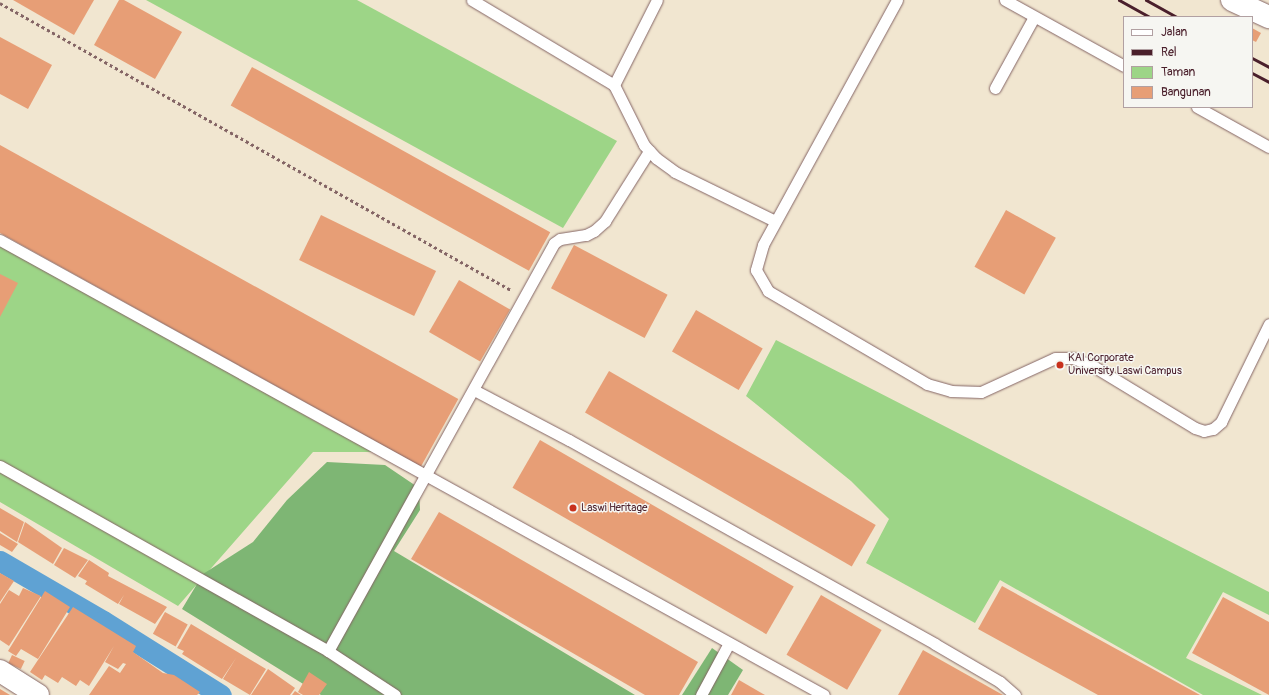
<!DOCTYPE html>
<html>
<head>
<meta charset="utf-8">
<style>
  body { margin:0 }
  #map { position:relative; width:1269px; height:695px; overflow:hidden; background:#f1e6d0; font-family:Pangolin,sans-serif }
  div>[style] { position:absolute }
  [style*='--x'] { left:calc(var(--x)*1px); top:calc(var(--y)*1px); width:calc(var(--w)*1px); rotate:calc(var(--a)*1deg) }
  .green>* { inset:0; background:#9dd587 }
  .forest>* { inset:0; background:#7eb674 }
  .canal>* { height:21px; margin:-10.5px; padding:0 10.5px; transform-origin:10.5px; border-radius:10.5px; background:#5fa2d3 }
  .building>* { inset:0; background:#e79e76; transform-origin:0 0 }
  .path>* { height:2.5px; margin-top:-1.25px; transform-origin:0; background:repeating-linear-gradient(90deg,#846565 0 3px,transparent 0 6px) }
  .roads { filter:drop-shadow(0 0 1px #846565) drop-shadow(0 0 1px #846565) }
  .service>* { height:11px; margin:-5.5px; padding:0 5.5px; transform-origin:5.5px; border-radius:5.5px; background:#fff }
  .minor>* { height:22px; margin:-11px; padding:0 11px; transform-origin:11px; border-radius:11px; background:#fff }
  .rail>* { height:3px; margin:-1.5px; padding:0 1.5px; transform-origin:1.5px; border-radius:1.5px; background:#4a1f2b }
  .dots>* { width:11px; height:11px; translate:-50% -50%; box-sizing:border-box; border:2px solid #f6f6f2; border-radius:50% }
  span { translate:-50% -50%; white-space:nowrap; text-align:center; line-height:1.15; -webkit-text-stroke:3px #f6f6f2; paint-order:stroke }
  .poi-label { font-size:11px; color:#4a1f2b }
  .left { translate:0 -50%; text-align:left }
  .legend { position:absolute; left:1123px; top:16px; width:130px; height:92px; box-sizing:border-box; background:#f6f6f2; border:1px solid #b1a0a2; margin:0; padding:5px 7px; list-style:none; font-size:12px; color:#4a1f2b }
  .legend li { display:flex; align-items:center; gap:8px; height:20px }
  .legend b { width:20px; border:1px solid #b1a0a2 }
</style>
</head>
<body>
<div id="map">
  <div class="green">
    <i style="clip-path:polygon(146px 0,357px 0,617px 141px,563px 228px)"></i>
    <i style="clip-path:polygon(0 243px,324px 426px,375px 452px,313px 452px,178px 606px,0 502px)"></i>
    <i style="clip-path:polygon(776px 340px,1269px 592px,1269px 615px,1223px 592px,1186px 658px,1262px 695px,1203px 695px,1000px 580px,975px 623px,866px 563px,889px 519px,851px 481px,746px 396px)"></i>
  </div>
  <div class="forest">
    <i style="clip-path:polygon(327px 462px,385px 465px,419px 488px,420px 510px,394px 551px,635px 695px,321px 695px,182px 609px,203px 574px,253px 542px,287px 500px)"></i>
    <i style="clip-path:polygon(712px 648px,743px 670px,728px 695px,682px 695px)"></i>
  </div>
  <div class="canal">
    <i style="--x:0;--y:561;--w:119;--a:30.2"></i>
    <i style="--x:103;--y:621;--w:139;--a:32.1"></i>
  </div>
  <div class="building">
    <i style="clip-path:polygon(13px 0,94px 0,74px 35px)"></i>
    <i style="clip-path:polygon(119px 0,124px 0,182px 32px,155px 79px,94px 45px)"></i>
    <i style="clip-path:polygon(1252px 28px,1261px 33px,1256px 42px,1252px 40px)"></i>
    <i style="clip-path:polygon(0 37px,52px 65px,28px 109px,0 94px)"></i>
    <i style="left:252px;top:67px;width:341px;height:44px;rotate:29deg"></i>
    <i style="left:0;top:145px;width:524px;height:77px;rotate:29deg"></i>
    <i style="left:1006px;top:210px;width:57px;height:65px;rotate:29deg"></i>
    <i style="left:321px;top:215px;width:128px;height:50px;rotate:26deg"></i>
    <i style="left:574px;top:245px;width:106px;height:49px;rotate:28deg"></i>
    <i style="clip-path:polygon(0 274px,18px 283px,0 317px)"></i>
    <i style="left:459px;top:280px;width:59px;height:60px;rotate:30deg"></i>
    <i style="left:696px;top:310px;width:77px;height:48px;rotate:30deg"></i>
    <i style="left:609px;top:371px;width:308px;height:48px;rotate:30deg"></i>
    <i style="left:540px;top:440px;width:293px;height:55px;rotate:30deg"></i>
    <i style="clip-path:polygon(0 508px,24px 522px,17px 542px,0 531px)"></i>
    <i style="clip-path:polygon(439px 512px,698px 662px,679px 695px,645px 695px,411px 559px)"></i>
    <i style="clip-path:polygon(25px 522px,62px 548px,53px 564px,18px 542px)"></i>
    <i style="clip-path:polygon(0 533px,18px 544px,12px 552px,0 545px)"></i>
    <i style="clip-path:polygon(64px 548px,88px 560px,75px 578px,54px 565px)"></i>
    <i style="clip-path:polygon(89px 560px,109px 573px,108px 576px,167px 607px,155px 624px,119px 604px,124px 595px,118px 604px,85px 584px,87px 581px,78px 576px)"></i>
    <i style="clip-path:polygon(0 573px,14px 581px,0 602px)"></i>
    <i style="clip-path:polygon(1002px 586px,1200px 695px,1098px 695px,978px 629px)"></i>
    <i style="clip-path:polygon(23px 588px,41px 596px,9px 646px,0 640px,0 604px,9px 590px,19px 596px)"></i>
    <i style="clip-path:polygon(45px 591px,70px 607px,38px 659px,21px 649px,16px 656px,8px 651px)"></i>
    <i style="left:821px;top:595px;width:70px;height:69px;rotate:30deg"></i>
    <i style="clip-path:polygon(1223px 597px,1269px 622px,1269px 695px,1192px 653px)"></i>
    <i style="clip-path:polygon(73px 607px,136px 646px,133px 652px,163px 673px,174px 675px,200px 692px,197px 695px,89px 695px,109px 666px,120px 673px,126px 664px,123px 663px,118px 669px,105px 662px,114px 646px,89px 686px,80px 680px,76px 686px,62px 677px,58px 683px,45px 675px,42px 680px,30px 672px)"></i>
    <i style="left:165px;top:612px;width:26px;height:25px;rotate:29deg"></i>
    <i style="clip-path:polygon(191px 624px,266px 669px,250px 695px,223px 679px,236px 658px,222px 679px,182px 654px,184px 651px,177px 648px)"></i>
    <i style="clip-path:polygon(923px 650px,1003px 695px,898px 695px)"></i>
    <i style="left:12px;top:655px;width:14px;height:9px;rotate:25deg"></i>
    <i style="clip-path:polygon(268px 669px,295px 688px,290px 695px,251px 695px)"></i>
    <i style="clip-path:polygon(309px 672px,327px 684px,319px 695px,303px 695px,298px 692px)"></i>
    <i style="clip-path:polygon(739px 680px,765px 695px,731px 695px)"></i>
    <i style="clip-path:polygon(0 689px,10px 695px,0 695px)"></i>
    <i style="clip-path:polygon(295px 691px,301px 695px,292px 695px)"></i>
  </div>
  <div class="path">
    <i style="--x:0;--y:3;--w:586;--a:29.32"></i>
  </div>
  <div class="roads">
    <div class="service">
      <i style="--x:472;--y:0;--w:165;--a:30.9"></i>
      <i style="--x:614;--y:85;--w:67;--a:63.4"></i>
      <i style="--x:644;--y:145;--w:18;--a:47"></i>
      <i style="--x:656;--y:158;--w:24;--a:36"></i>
      <i style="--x:675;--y:172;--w:111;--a:26.1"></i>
      <i style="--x:897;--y:0;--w:279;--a:118.7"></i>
      <i style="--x:763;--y:245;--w:26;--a:106"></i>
      <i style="--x:756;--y:270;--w:24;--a:60"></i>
      <i style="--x:768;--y:291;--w:184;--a:30.3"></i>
      <i style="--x:927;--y:384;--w:25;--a:16"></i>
      <i style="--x:951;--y:391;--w:30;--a:2"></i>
      <i style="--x:981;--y:392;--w:81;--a:-24.7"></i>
      <i style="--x:1055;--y:358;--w:18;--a:0"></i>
      <i style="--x:1073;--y:358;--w:22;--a:22"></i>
      <i style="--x:1093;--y:366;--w:119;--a:31.3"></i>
      <i style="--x:1195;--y:428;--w:9;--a:18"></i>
      <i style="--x:1204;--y:431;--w:9;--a:-13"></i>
      <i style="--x:1213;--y:429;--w:11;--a:-41"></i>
      <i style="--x:1221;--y:422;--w:109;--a:-63.9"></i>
      <i style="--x:1005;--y:0;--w:136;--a:29"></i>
      <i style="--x:614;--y:85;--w:95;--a:-63.2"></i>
      <i style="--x:995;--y:88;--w:81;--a:-61.2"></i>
      <i style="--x:1197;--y:107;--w:82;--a:29.1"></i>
      <i style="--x:0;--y:240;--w:941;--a:28.91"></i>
      <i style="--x:474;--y:390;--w:107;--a:27.8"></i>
      <i style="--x:569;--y:440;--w:419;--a:29.1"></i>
      <i style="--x:935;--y:644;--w:75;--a:30.3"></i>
      <i style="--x:1000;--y:682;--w:20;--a:41"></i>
      <i style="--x:0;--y:466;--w:377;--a:29.4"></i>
      <i style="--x:328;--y:651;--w:80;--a:33.3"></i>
      <i style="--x:328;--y:651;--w:466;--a:-61"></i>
      <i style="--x:554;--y:243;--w:7;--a:-34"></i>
      <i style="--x:560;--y:239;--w:26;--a:-9"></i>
      <i style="--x:586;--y:235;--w:9;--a:-27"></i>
      <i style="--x:594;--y:231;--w:15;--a:-42"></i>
      <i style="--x:605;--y:221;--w:83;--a:-57.8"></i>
      <i style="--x:701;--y:695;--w:59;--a:-61.7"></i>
    </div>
    <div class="minor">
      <i style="--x:1232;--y:0;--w:41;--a:24.7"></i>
      <i style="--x:0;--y:671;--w:45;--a:32.3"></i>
    </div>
  </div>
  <div class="rail">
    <i style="--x:1119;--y:0;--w:35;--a:29"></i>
    <i style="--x:1146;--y:0;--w:35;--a:29"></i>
    <i style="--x:1252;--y:58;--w:19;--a:28"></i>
    <i style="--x:1252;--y:73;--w:19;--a:28"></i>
  </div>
  <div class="dots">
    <i style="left:1060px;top:365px;background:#c8321e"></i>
    <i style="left:573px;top:508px;background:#c8321e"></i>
  </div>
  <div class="poi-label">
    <span class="left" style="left:1068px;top:365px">KAI Corporate<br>University Laswi Campus</span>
    <span class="left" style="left:581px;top:508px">Laswi Heritage</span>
  </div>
  <ul class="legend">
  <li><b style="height:5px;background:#fff"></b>Jalan</li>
  <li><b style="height:5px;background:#4a1f2b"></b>Rel</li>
  <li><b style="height:11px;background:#9dd587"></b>Taman</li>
  <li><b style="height:11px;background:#e79e76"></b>Bangunan</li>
  </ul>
</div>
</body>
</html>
